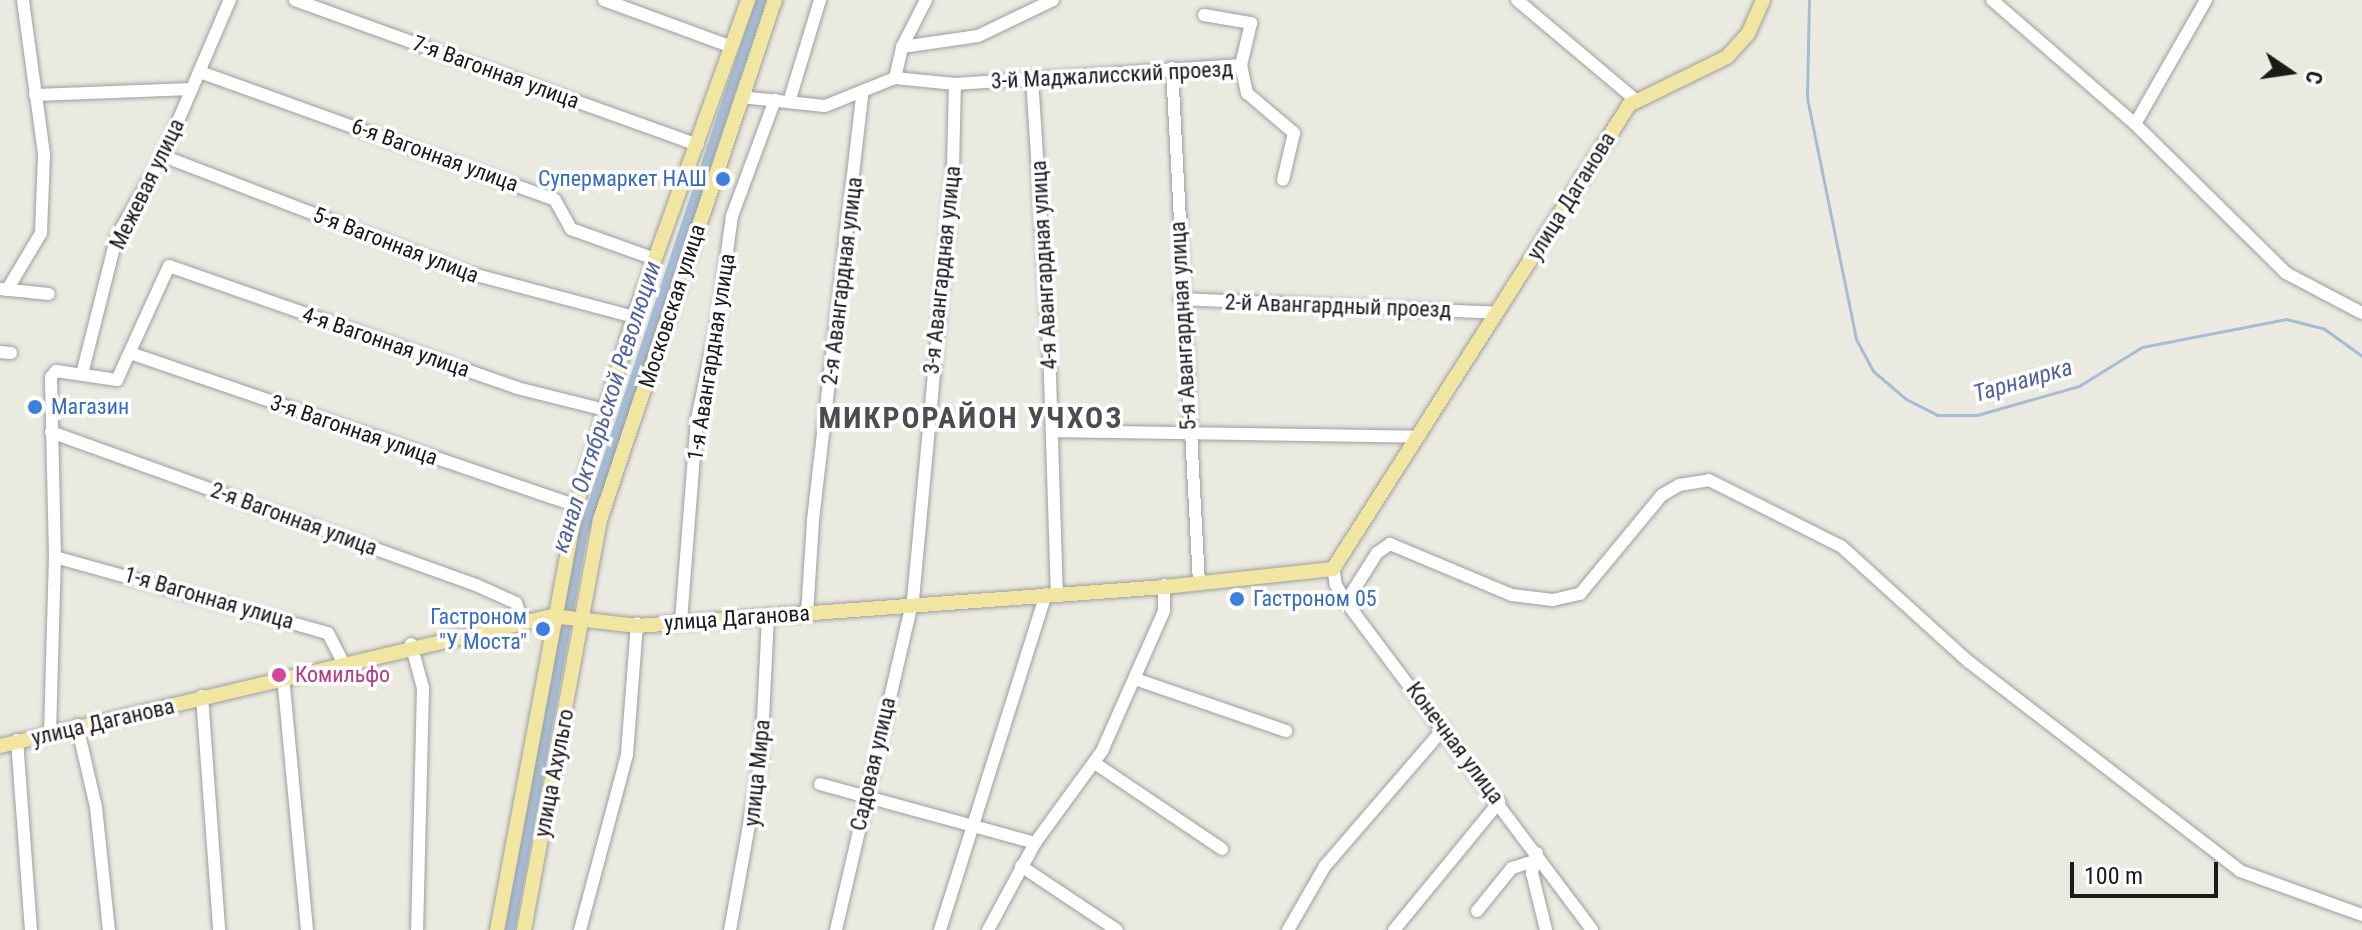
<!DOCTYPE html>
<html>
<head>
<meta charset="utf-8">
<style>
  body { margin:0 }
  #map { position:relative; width:2362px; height:930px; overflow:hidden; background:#ebeae1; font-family:"Roboto Condensed",sans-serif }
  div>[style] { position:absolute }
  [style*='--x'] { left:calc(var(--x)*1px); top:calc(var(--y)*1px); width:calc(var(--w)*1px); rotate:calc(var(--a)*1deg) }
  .stream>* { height:3px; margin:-1.5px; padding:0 1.5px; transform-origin:1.5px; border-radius:1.5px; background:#a6bcd4 }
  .canal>* { height:10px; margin:-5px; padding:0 5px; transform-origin:5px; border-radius:5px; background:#a6bcd4 }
  .roads { filter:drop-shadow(0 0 2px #9e9e9e) drop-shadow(0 0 2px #9e9e9e) }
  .minor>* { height:12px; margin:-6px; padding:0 6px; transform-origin:6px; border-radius:6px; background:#fff }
  .major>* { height:14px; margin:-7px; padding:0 7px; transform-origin:7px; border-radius:7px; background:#f0e5a1 }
  .dots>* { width:22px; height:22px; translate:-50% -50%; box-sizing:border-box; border:4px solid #fff; border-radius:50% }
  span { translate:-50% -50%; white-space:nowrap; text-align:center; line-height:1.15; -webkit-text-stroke:7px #fff; paint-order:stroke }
  .street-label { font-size:22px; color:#1a1a1a }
  .shop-label { font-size:22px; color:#366cbe }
  .right { translate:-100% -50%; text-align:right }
  .left { translate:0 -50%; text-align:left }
  .hotel-label { font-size:22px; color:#b23c85 }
  .water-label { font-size:24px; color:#53639e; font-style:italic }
  .district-label { font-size:30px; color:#4d4d4d; font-weight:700; letter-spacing:2px }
  .north { position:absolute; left:2250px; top:32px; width:80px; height:80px; -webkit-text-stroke:6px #fff; paint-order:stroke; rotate:103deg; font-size:22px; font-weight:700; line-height:32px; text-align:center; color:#1a1a1a }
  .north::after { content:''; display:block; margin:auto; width:28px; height:36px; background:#1a1a1a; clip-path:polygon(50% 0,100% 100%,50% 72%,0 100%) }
  .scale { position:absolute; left:2070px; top:862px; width:148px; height:36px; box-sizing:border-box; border:4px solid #1a1a1a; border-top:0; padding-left:10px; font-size:24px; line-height:28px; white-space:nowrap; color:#1a1a1a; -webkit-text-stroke:6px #fff; paint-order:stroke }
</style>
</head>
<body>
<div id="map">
  <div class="stream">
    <i style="--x:1809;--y:0;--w:98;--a:91.2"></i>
    <i style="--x:1807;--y:98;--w:246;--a:78.5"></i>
    <i style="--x:1856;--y:339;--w:36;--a:62"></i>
    <i style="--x:1873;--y:371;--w:43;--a:40.3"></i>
    <i style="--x:1906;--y:399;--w:35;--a:27"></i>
    <i style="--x:1937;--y:415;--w:40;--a:0"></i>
    <i style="--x:1977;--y:415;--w:106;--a:-15.9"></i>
    <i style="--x:2079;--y:386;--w:74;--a:-31.8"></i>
    <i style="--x:2142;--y:347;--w:147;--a:-11"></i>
    <i style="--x:2286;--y:319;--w:38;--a:14"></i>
    <i style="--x:2323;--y:328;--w:48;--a:35.7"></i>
  </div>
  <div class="canal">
    <i style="--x:510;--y:930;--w:403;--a:-79.6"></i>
    <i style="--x:583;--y:534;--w:563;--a:-71.57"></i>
  </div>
  <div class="roads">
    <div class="minor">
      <i style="--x:295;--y:0;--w:428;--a:19.8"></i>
      <i style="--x:604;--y:0;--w:136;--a:20.2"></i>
      <i style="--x:1517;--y:0;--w:157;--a:40.1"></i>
      <i style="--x:1992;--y:0;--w:189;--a:40.9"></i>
      <i style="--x:2135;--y:124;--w:212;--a:44.6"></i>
      <i style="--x:2286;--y:273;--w:86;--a:27.8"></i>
      <i style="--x:1204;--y:15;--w:48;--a:9.7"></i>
      <i style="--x:1251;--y:23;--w:43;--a:103.4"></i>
      <i style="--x:902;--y:47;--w:77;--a:-8.2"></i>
      <i style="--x:978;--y:36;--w:83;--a:-25.6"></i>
      <i style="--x:1172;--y:68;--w:517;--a:87"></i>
      <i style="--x:200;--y:72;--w:377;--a:19.8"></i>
      <i style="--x:555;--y:200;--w:33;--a:61"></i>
      <i style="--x:571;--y:229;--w:89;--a:19.7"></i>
      <i style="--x:1032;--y:77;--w:268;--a:86.4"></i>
      <i style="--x:1049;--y:344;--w:252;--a:88.2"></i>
      <i style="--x:895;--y:78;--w:60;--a:5.7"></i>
      <i style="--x:955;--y:84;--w:287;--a:-3.8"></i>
      <i style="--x:1241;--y:65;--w:29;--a:78"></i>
      <i style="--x:1247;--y:93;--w:62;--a:40.4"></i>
      <i style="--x:1294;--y:133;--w:48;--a:103.2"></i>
      <i style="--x:895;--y:78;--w:32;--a:-77"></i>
      <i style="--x:902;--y:47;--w:53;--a:-62.9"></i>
      <i style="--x:35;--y:95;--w:157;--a:-2.2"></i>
      <i style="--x:741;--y:97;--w:84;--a:6.1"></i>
      <i style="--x:825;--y:106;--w:75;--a:-21.8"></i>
      <i style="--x:789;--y:102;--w:107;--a:-73.1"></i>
      <i style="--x:2135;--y:124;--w:143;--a:-60.2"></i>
      <i style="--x:163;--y:156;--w:324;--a:21"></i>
      <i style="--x:465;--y:272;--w:175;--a:14.9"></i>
      <i style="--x:1;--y:289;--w:48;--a:5.9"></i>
      <i style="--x:7;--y:290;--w:66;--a:-59.2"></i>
      <i style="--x:41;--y:233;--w:79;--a:-87.8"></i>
      <i style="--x:44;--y:154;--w:155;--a:-97.8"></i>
      <i style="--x:1180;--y:299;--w:317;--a:2.5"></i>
      <i style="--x:0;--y:352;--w:11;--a:5"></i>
      <i style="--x:133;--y:354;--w:468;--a:18.9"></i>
      <i style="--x:82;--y:374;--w:142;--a:-75.8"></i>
      <i style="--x:117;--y:236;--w:92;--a:-60.1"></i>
      <i style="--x:163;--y:156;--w:170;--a:-66.8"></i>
      <i style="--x:1052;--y:431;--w:363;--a:0.9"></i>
      <i style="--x:51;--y:432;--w:452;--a:19.8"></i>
      <i style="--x:476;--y:585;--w:44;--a:24.2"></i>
      <i style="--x:516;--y:603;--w:20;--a:70"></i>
      <i style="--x:55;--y:557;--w:283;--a:15.6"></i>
      <i style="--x:328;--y:633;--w:36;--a:63"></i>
      <i style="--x:1333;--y:567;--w:18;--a:81"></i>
      <i style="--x:1336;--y:585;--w:20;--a:60"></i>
      <i style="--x:1346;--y:602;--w:410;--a:53.1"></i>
      <i style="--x:1346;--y:602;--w:58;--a:-57.7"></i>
      <i style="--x:1377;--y:553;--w:16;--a:-35"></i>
      <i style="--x:1390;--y:544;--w:132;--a:22.7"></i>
      <i style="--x:1512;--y:595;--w:41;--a:7"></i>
      <i style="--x:1553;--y:600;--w:28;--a:-13"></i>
      <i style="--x:1580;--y:594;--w:129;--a:-50.4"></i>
      <i style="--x:1662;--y:495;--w:20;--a:-30"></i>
      <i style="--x:1679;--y:485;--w:30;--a:-9"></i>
      <i style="--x:1709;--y:480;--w:149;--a:26.7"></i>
      <i style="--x:1842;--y:547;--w:171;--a:42.2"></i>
      <i style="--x:1969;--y:662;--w:342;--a:37.6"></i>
      <i style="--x:2240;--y:871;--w:130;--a:19.8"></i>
      <i style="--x:807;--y:614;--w:94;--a:-86.3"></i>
      <i style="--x:813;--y:520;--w:432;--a:-83.4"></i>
      <i style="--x:681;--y:621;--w:203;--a:-85.5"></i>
      <i style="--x:697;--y:419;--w:102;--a:-78.1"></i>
      <i style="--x:718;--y:319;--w:104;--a:-82.3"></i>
      <i style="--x:732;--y:216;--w:124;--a:-69.7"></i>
      <i style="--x:411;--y:644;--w:46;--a:74.7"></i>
      <i style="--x:423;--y:688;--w:242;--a:91.4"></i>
      <i style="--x:283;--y:676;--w:255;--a:84.6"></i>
      <i style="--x:1135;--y:679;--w:160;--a:19"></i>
      <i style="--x:202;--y:696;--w:235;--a:85.8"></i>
      <i style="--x:77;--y:725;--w:84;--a:77"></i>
      <i style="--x:96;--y:807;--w:124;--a:84"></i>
      <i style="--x:50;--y:734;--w:177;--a:-88.4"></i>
      <i style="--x:55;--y:557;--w:180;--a:-91.3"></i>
      <i style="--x:51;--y:377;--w:8;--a:-50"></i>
      <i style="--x:56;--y:371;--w:62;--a:8.4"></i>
      <i style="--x:117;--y:380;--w:125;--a:-65.5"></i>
      <i style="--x:169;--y:266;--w:369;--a:19.3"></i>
      <i style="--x:517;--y:388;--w:91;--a:14"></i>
      <i style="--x:17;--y:740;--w:191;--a:85.8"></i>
      <i style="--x:1096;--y:764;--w:152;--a:34"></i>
      <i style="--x:820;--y:784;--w:223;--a:15.3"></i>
      <i style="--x:1537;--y:853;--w:21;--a:104"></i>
      <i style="--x:1532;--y:873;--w:59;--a:76.2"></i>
      <i style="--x:1021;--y:866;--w:115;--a:33.7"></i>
      <i style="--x:1477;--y:911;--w:55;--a:-50.9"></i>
      <i style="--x:1512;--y:868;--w:21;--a:-17"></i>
      <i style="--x:580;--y:930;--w:182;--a:-75"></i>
      <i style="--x:627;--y:754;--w:131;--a:-85.6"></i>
      <i style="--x:730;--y:930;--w:174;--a:-79.7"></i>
      <i style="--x:761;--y:759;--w:144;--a:-87.2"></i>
      <i style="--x:836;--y:930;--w:339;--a:-76.9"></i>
      <i style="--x:913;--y:600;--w:433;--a:-84.7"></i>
      <i style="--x:953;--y:169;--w:85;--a:-88.7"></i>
      <i style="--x:940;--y:930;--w:352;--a:-72.5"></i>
      <i style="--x:988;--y:930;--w:99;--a:-61.6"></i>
      <i style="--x:1035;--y:843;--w:114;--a:-53.9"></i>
      <i style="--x:1102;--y:751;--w:153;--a:-66.1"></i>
      <i style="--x:1164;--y:611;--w:26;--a:-90"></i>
      <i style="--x:1288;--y:930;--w:74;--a:-60"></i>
      <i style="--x:1325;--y:866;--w:182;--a:-49.2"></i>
      <i style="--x:1394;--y:930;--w:166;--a:-50.6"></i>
    </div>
    <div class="major">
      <i style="--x:0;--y:746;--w:567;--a:-13.25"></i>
      <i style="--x:552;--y:616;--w:86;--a:6.7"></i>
      <i style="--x:637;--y:626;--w:528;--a:-4.23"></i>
      <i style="--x:1164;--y:587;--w:170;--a:-6.1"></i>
      <i style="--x:1333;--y:569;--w:550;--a:-57.46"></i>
      <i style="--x:1629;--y:105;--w:109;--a:-26.1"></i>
      <i style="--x:1727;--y:57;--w:31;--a:-48"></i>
      <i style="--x:1748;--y:34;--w:37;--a:-66"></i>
      <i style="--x:497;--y:930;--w:431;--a:-79.4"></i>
      <i style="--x:576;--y:506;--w:198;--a:-72.9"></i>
      <i style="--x:634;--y:317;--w:337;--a:-70.2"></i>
      <i style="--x:524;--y:930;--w:417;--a:-79.5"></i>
      <i style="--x:600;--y:520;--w:549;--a:-71.4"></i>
    </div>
  </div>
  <div class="dots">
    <i style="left:723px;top:179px;background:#3f7fe0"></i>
    <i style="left:35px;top:407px;background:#3f7fe0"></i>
    <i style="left:1237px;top:599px;background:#3f7fe0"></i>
    <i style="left:543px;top:629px;background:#3f7fe0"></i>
    <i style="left:279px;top:675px;background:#d1479c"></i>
  </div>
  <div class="street-label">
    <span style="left:496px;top:72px;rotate:20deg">7-я Вагонная улица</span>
    <span style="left:1112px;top:75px;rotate:-3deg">3-й Маджалисский проезд</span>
    <span style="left:435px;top:155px;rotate:20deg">6-я Вагонная улица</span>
    <span style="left:147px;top:184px;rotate:-64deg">Межевая улица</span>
    <span style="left:1571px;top:196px;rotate:-58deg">улица Даганова</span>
    <span style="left:396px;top:245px;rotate:21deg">5-я Вагонная улица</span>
    <span style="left:1044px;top:265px;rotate:-93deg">4-я Авангардная улица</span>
    <span style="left:942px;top:270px;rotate:-84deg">3-я Авангардная улица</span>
    <span style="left:842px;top:281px;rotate:-83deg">2-я Авангардная улица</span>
    <span style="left:672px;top:306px;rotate:-72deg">Московская улица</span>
    <span style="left:1338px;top:306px;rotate:2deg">2-й Авангардный проезд</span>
    <span style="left:1183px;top:326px;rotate:-93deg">5-я Авангардная улица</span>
    <span style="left:386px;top:342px;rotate:19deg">4-я Вагонная улица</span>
    <span style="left:711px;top:357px;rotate:-81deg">1-я Авангардная улица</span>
    <span style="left:354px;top:430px;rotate:19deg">3-я Вагонная улица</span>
    <span style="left:294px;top:519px;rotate:20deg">2-я Вагонная улица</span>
    <span style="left:209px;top:598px;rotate:16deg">1-я Вагонная улица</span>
    <span style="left:737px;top:618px;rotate:-4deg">улица Даганова</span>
    <span style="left:103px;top:722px;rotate:-13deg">улица Даганова</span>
    <span style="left:1455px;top:743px;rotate:53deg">Конечная улица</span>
    <span style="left:873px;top:764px;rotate:-77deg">Садовая улица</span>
    <span style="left:554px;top:773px;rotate:-79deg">улица Ахульго</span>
    <span style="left:757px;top:773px;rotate:-84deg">улица Мира</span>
  </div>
  <div class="shop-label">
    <span class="right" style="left:707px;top:179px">Супермаркет НАШ</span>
    <span class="left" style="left:51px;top:407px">Магазин</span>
    <span class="left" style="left:1253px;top:599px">Гастроном 05</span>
    <span class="right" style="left:527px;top:629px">Гастроном<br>"У Моста"</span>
  </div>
  <div class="hotel-label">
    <span class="left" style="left:295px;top:675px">Комильфо</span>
  </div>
  <div class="water-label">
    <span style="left:2023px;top:381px;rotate:-16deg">Тарнаирка</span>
    <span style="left:607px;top:407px;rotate:-72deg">канал Октябрьской Революции</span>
  </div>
  <div class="district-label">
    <span style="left:971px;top:418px">МИКРОРАЙОН УЧХОЗ</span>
  </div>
  <div class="north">С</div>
  <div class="scale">100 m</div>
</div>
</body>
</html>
